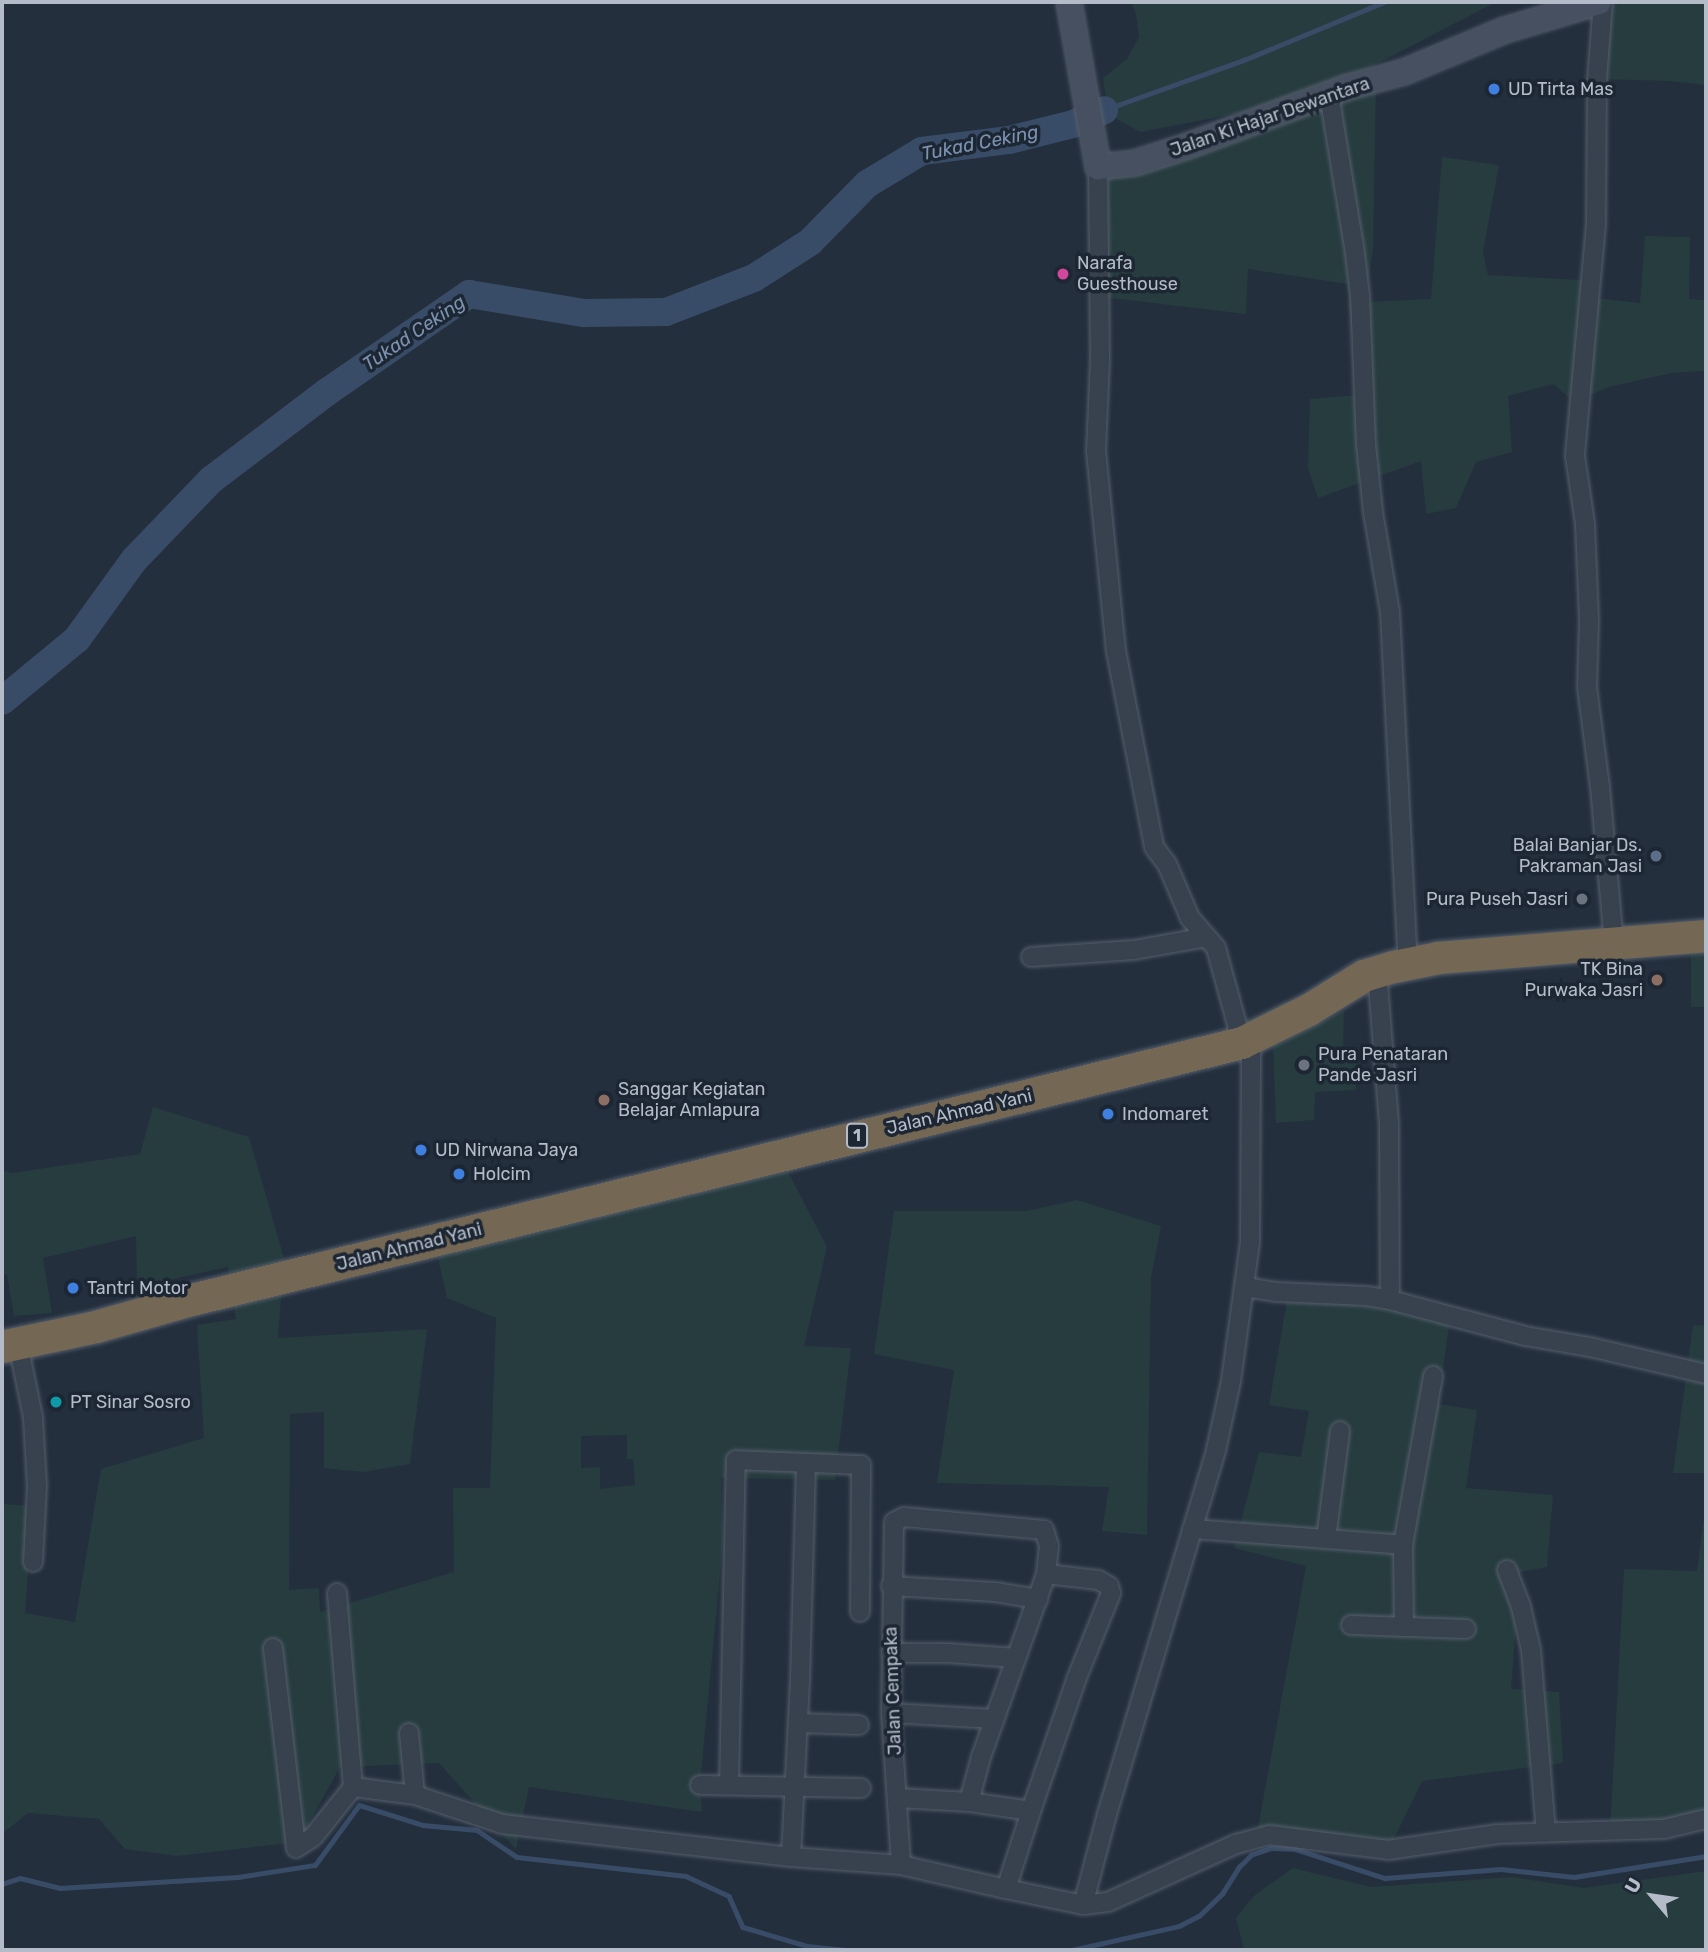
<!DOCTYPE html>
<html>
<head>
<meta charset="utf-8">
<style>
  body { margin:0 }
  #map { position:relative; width:1708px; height:1952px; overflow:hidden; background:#242f3e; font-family:Rubik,sans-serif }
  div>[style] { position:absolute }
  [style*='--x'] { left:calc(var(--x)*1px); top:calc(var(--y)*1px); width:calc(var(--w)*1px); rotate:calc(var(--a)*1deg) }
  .green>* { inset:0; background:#263c3f; transform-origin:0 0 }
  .stream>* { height:4.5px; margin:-2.25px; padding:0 2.25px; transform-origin:2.25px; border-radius:2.25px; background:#394c67 }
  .river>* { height:28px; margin:-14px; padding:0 14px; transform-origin:14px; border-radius:14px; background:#394c67 }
  .roads { filter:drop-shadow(0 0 2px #565f6c) drop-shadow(0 0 2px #565f6c) }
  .street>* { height:18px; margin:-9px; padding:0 9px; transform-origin:9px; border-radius:9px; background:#38414e }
  .secondary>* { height:24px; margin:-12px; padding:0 12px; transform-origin:12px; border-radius:12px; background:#465061 }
  .highway>* { height:32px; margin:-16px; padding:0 16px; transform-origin:16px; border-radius:16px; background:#746855 }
  .dots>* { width:19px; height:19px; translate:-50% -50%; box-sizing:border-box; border:4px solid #1d2633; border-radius:50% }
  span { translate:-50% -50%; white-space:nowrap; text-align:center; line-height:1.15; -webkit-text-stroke:7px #1d2633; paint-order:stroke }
  .shield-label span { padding:2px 5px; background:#1d2633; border:2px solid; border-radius:5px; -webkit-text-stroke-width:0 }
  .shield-label { font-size:16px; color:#b4bcc9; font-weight:700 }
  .poi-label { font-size:18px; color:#b4bcc9 }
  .left { translate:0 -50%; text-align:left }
  .right { translate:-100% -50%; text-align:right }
  .street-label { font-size:18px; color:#b4bcc9 }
  .water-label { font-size:19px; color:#7c92b1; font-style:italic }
  .frame { position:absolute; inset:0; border:4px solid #b4bcc9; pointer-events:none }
  .north { position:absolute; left:1617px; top:1861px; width:70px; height:70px; -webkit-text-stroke:5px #1d2633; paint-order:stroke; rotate:299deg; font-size:19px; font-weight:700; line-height:28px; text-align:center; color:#b4bcc9 }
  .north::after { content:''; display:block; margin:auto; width:24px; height:32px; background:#b4bcc9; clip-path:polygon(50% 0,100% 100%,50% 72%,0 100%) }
</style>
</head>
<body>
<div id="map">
  <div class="green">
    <i style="clip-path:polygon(1131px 2px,1496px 2px,1359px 73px,1245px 112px,1140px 132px,1108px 114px,1103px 78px,1127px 59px,1139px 37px,1136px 14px)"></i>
    <i style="clip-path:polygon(1605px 2px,1706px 2px,1706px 85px,1670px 81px,1598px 79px)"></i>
    <i style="clip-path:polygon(1376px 81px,1373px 250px,1365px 302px,1431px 299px,1442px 157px,1499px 165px,1483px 252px,1488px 275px,1599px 281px,1597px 298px,1640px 303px,1645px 236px,1690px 237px,1689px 299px,1706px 300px,1706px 371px,1671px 373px,1609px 387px,1573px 402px,1554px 384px,1508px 396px,1512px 452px,1476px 462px,1456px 508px,1426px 514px,1421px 461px,1318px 498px,1308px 468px,1310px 399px,1358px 395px,1347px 284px,1248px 269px,1246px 314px,1103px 297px,1105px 203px,1111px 170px)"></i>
    <i style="left:1706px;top:950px;width:57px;height:15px;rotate:90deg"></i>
    <i style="clip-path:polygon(1344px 1011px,1343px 1052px,1357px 1052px,1356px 1090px,1315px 1092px,1314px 1120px,1276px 1123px,1273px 1047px)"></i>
    <i style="clip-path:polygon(evenodd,153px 1107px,249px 1137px,284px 1258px,278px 1338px,427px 1329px,410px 1464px,363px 1472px,324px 1468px,324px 1412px,290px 1414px,289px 1590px,319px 1588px,320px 1612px,454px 1572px,453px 1488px,490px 1488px,496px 1318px,447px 1298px,436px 1249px,787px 1170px,827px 1247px,804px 1346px,851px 1348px,835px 1480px,721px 1478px,723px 1542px,700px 1784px,702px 1812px,529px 1787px,516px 1849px,439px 1763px,340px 1767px,306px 1828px,289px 1843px,177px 1856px,125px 1849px,99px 1819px,28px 1813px,2px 1834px,2px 1504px,33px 1506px,25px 1613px,75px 1622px,101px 1469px,204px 1438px,197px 1325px,236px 1319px,228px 1267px,137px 1287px,136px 1236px,43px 1258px,52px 1313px,14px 1316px,7px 1275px,2px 1274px,2px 1170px,12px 1173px,140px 1154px,153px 1107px,627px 1435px,627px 1459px,633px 1459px,635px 1485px,600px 1489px,600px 1467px,581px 1468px,581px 1436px,627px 1435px)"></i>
    <i style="clip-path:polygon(1077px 1200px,1161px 1226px,1151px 1278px,1147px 1535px,1102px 1531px,1109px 1487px,937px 1483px,954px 1370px,874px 1354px,894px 1211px,1026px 1211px)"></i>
    <i style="clip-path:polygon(1290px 1283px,1364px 1292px,1451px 1312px,1438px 1404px,1477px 1410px,1466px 1488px,1553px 1495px,1547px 1567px,1520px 1572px,1511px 1689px,1559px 1692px,1563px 1763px,1422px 1781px,1388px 1851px,1298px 1836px,1255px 1844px,1306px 1566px,1234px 1548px,1259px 1452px,1301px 1457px,1309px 1411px,1269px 1405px)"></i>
    <i style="clip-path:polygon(1693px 1325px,1706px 1326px,1706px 1473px,1673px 1473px)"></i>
    <i style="clip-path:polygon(1706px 1503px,1706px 1822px,1610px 1833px,1624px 1569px,1697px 1571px)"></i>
    <i style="clip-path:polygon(1293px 1868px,1371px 1887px,1513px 1877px,1584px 1888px,1706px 1871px,1706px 1950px,1244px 1950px,1236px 1918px,1255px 1895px)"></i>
  </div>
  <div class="stream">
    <i style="--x:1104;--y:110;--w:149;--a:-19.7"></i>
    <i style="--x:1244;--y:60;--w:152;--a:-22.5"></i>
    <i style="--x:2;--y:1884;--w:19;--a:-18"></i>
    <i style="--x:20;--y:1878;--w:41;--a:14"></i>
    <i style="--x:60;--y:1888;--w:178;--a:-3.5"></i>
    <i style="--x:238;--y:1877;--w:78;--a:-8.9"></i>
    <i style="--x:315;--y:1865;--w:74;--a:-53.7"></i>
    <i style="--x:359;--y:1805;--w:67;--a:17.4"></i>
    <i style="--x:423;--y:1825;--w:54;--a:5.3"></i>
    <i style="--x:477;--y:1830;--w:48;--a:34"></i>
    <i style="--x:517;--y:1857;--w:170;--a:6.4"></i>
    <i style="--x:686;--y:1876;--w:47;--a:24.9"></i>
    <i style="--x:729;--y:1896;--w:34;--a:66"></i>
    <i style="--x:743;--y:1927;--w:67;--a:16.5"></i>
    <i style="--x:807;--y:1946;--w:38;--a:6"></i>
    <i style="--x:1072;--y:1950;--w:110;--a:-12.6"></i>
    <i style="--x:1179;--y:1926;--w:22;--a:-27"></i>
    <i style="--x:1199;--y:1916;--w:32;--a:-44"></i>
    <i style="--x:1222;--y:1894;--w:32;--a:-58"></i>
    <i style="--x:1239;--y:1867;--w:17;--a:-45"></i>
    <i style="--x:1251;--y:1855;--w:21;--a:-19"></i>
    <i style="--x:1271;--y:1848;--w:24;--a:2"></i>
    <i style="--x:1295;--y:1849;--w:95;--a:17.9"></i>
    <i style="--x:1385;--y:1878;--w:116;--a:-4.4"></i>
    <i style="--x:1501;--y:1869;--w:73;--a:6.3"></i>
    <i style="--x:1574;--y:1877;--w:134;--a:-9"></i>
  </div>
  <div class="river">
    <i style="--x:2;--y:701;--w:97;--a:-39.6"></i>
    <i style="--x:77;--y:639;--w:97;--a:-54.2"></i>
    <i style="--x:134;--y:560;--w:111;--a:-46.1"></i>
    <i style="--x:211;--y:480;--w:146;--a:-37.2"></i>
    <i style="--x:327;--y:392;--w:173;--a:-34.6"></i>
    <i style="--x:469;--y:294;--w:117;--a:9.4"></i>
    <i style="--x:584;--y:313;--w:82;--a:-0.7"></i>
    <i style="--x:666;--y:312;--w:94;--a:-21.1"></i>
    <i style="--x:754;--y:278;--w:67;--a:-32.7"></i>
    <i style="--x:810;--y:242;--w:81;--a:-45.5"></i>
    <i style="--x:867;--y:184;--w:64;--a:-31"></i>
    <i style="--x:922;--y:151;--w:88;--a:-7.2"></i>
    <i style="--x:1009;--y:140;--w:66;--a:-14"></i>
    <i style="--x:1073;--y:124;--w:34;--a:-24"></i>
  </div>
  <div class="roads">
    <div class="street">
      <i style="--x:1603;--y:2;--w:78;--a:94.4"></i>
      <i style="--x:1597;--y:80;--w:144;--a:90.4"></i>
      <i style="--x:1596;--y:224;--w:233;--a:95.2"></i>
      <i style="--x:1575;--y:456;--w:69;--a:81.6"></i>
      <i style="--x:1585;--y:524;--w:97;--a:87.6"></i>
      <i style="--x:1589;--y:621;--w:66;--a:91.7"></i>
      <i style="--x:1587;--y:687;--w:101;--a:82.6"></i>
      <i style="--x:1600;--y:787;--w:159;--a:84.9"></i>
      <i style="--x:1329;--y:94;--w:154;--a:80.7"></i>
      <i style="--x:1354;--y:246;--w:49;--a:83"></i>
      <i style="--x:1360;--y:295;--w:149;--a:87.7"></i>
      <i style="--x:1366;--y:444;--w:68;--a:84.1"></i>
      <i style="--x:1373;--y:512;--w:101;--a:80.4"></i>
      <i style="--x:1390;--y:612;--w:352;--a:87.1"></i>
      <i style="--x:1098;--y:167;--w:193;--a:89.4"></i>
      <i style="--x:1100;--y:360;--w:91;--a:92.5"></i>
      <i style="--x:1096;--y:451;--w:201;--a:84.3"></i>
      <i style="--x:1116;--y:651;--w:200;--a:79"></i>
      <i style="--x:1154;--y:847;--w:21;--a:53"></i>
      <i style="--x:1167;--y:864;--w:59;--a:66.9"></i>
      <i style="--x:1190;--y:918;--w:40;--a:49"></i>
      <i style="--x:1216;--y:948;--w:98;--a:74.7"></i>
      <i style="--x:1031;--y:957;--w:103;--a:-3.9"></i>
      <i style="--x:1134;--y:950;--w:73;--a:-10.2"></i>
      <i style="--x:1377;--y:971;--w:153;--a:85.5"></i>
      <i style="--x:1389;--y:1124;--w:176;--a:89.7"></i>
      <i style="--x:1245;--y:1287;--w:31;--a:9"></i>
      <i style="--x:1276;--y:1292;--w:90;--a:2.5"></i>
      <i style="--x:1366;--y:1296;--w:24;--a:9"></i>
      <i style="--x:1390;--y:1300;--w:140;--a:14.9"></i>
      <i style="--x:1525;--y:1336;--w:66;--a:9.6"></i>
      <i style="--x:1590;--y:1347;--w:119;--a:13.1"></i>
      <i style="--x:18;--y:1344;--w:75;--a:78.4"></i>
      <i style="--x:33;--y:1417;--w:69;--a:86.7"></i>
      <i style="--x:37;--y:1486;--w:76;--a:93"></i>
      <i style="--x:1192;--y:1529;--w:212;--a:4.3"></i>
      <i style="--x:1326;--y:1539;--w:109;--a:-82.6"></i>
      <i style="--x:1507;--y:1570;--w:40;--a:69"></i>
      <i style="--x:1521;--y:1607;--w:44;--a:76.9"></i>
      <i style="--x:1531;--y:1650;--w:183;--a:85.3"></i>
      <i style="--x:891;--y:1586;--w:104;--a:3.3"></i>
      <i style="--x:995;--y:1592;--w:44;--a:9.2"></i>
      <i style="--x:337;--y:1593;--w:195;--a:85.3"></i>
      <i style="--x:1351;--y:1625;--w:115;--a:2"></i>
      <i style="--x:1404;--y:1627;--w:82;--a:-90.7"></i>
      <i style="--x:1403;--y:1545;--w:172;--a:-79.9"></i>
      <i style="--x:273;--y:1648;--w:201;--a:83.4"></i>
      <i style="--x:296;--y:1848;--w:20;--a:-33"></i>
      <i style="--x:313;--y:1837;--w:64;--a:-51.3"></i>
      <i style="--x:353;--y:1787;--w:63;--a:7.4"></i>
      <i style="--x:415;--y:1795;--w:92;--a:18.4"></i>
      <i style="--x:502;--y:1824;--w:291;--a:6.5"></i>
      <i style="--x:791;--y:1857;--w:110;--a:4.2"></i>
      <i style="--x:901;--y:1865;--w:108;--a:12.9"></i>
      <i style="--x:1006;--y:1889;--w:82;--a:-72.2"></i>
      <i style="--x:1031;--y:1811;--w:63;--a:-171.7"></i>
      <i style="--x:969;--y:1802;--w:47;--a:-75.1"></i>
      <i style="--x:981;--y:1757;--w:194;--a:-70.4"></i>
      <i style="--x:1046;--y:1574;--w:28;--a:-84"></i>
      <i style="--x:1049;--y:1546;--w:17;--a:-107"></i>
      <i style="--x:1044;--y:1530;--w:141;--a:-174.7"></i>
      <i style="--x:904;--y:1517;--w:11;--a:153"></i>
      <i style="--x:894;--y:1522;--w:191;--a:90.9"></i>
      <i style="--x:891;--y:1713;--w:152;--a:86.2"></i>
      <i style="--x:891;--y:1653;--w:57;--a:0"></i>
      <i style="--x:948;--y:1653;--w:68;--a:4.2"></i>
      <i style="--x:891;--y:1713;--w:103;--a:3.3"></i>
      <i style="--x:798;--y:1723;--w:61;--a:1.9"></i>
      <i style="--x:409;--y:1733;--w:62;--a:84.5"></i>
      <i style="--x:700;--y:1785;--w:161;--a:1.1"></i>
      <i style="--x:729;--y:1785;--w:325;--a:-88.8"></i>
      <i style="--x:736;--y:1460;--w:125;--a:2.3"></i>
      <i style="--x:861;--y:1465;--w:147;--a:90.4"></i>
      <i style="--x:898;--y:1798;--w:71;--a:3.2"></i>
      <i style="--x:1031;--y:1811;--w:139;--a:-71"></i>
      <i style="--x:1076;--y:1680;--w:94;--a:-68.1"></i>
      <i style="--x:1111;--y:1593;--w:7;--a:-106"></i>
      <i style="--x:1109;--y:1586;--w:13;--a:-151"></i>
      <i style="--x:1098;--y:1580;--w:52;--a:-173.4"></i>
      <i style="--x:791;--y:1857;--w:177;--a:-87.1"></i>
      <i style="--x:800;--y:1680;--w:217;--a:-88.4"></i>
      <i style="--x:1006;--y:1889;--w:79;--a:11.7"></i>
      <i style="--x:1083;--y:1905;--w:25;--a:-7"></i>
      <i style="--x:1108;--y:1902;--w:141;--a:-24.4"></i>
      <i style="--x:1236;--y:1844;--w:35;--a:-15"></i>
      <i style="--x:1270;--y:1835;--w:119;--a:7.2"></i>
      <i style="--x:1388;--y:1850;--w:111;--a:-8.3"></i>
      <i style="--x:1498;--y:1834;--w:166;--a:-1.7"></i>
      <i style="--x:1664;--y:1829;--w:43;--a:-13.4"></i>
      <i style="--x:1083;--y:1905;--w:94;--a:-75.2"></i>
      <i style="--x:1107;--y:1814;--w:380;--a:-73.3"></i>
      <i style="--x:1216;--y:1450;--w:71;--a:-77.7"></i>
      <i style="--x:1231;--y:1381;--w:140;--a:-82.2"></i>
      <i style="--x:1250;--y:1242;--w:206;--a:-89.7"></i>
    </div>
    <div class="secondary">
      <i style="--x:1069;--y:2;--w:168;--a:80"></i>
      <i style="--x:1098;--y:167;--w:37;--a:-6"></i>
      <i style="--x:1135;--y:163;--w:52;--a:-17.7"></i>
      <i style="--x:1185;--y:147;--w:171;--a:-20.2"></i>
      <i style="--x:1345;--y:88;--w:61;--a:-15.2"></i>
      <i style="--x:1404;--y:72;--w:109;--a:-22.6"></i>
      <i style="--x:1505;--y:30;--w:98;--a:-16.6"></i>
    </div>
    <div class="highway">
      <i style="--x:2;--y:1347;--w:96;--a:-12"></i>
      <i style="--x:96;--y:1327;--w:96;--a:-15.8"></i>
      <i style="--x:188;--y:1301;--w:1085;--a:-13.75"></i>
      <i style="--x:1242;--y:1043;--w:75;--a:-26.2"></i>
      <i style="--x:1309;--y:1010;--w:65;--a:-31.7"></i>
      <i style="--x:1364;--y:976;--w:31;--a:-17"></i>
      <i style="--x:1394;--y:967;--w:46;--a:-11.3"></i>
      <i style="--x:1439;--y:958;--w:268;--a:-4.7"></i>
    </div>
  </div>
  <div class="dots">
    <i style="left:1494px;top:89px;background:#3f7fe0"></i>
    <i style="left:1063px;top:274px;background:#d1479c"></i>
    <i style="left:1656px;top:856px;background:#5c6f8a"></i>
    <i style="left:1582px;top:899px;background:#6b7280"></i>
    <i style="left:1657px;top:980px;background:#8d6e63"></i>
    <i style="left:1304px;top:1065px;background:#6b7280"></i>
    <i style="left:604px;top:1100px;background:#8d6e63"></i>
    <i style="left:1108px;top:1114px;background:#3f7fe0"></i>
    <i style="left:421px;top:1150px;background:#3f7fe0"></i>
    <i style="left:459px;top:1174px;background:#3f7fe0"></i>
    <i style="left:73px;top:1288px;background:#3f7fe0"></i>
    <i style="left:56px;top:1402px;background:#0f9aa8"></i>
  </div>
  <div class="shield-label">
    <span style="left:857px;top:1136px">1</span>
  </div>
  <div class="poi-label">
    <span class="left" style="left:1508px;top:89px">UD Tirta Mas</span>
    <span class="left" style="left:1077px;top:274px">Narafa<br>Guesthouse</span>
    <span class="right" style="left:1642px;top:856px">Balai Banjar Ds.<br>Pakraman Jasi</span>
    <span class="right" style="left:1568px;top:899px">Pura Puseh Jasri</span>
    <span class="right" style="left:1643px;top:980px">TK Bina<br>Purwaka Jasri</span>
    <span class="left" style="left:1318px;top:1065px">Pura Penataran<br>Pande Jasri</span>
    <span class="left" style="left:618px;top:1100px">Sanggar Kegiatan<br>Belajar Amlapura</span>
    <span class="left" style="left:1122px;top:1114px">Indomaret</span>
    <span class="left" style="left:435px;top:1150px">UD Nirwana Jaya</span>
    <span class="left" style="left:473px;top:1174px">Holcim</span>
    <span class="left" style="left:87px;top:1288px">Tantri Motor</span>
    <span class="left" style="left:70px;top:1402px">PT Sinar Sosro</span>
  </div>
  <div class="street-label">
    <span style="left:1270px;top:117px;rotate:-19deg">Jalan Ki Hajar Dewantara</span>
    <span style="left:959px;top:1112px;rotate:-13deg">Jalan Ahmad Yani</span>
    <span style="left:409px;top:1247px;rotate:-14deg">Jalan Ahmad Yani</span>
    <span style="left:893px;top:1691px;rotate:-92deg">Jalan Cempaka</span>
  </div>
  <div class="water-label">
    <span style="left:980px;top:143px;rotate:-11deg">Tukad Ceking</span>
    <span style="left:414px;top:333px;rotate:-34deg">Tukad Ceking</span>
  </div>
  <div class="frame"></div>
  <div class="north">U</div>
</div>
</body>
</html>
